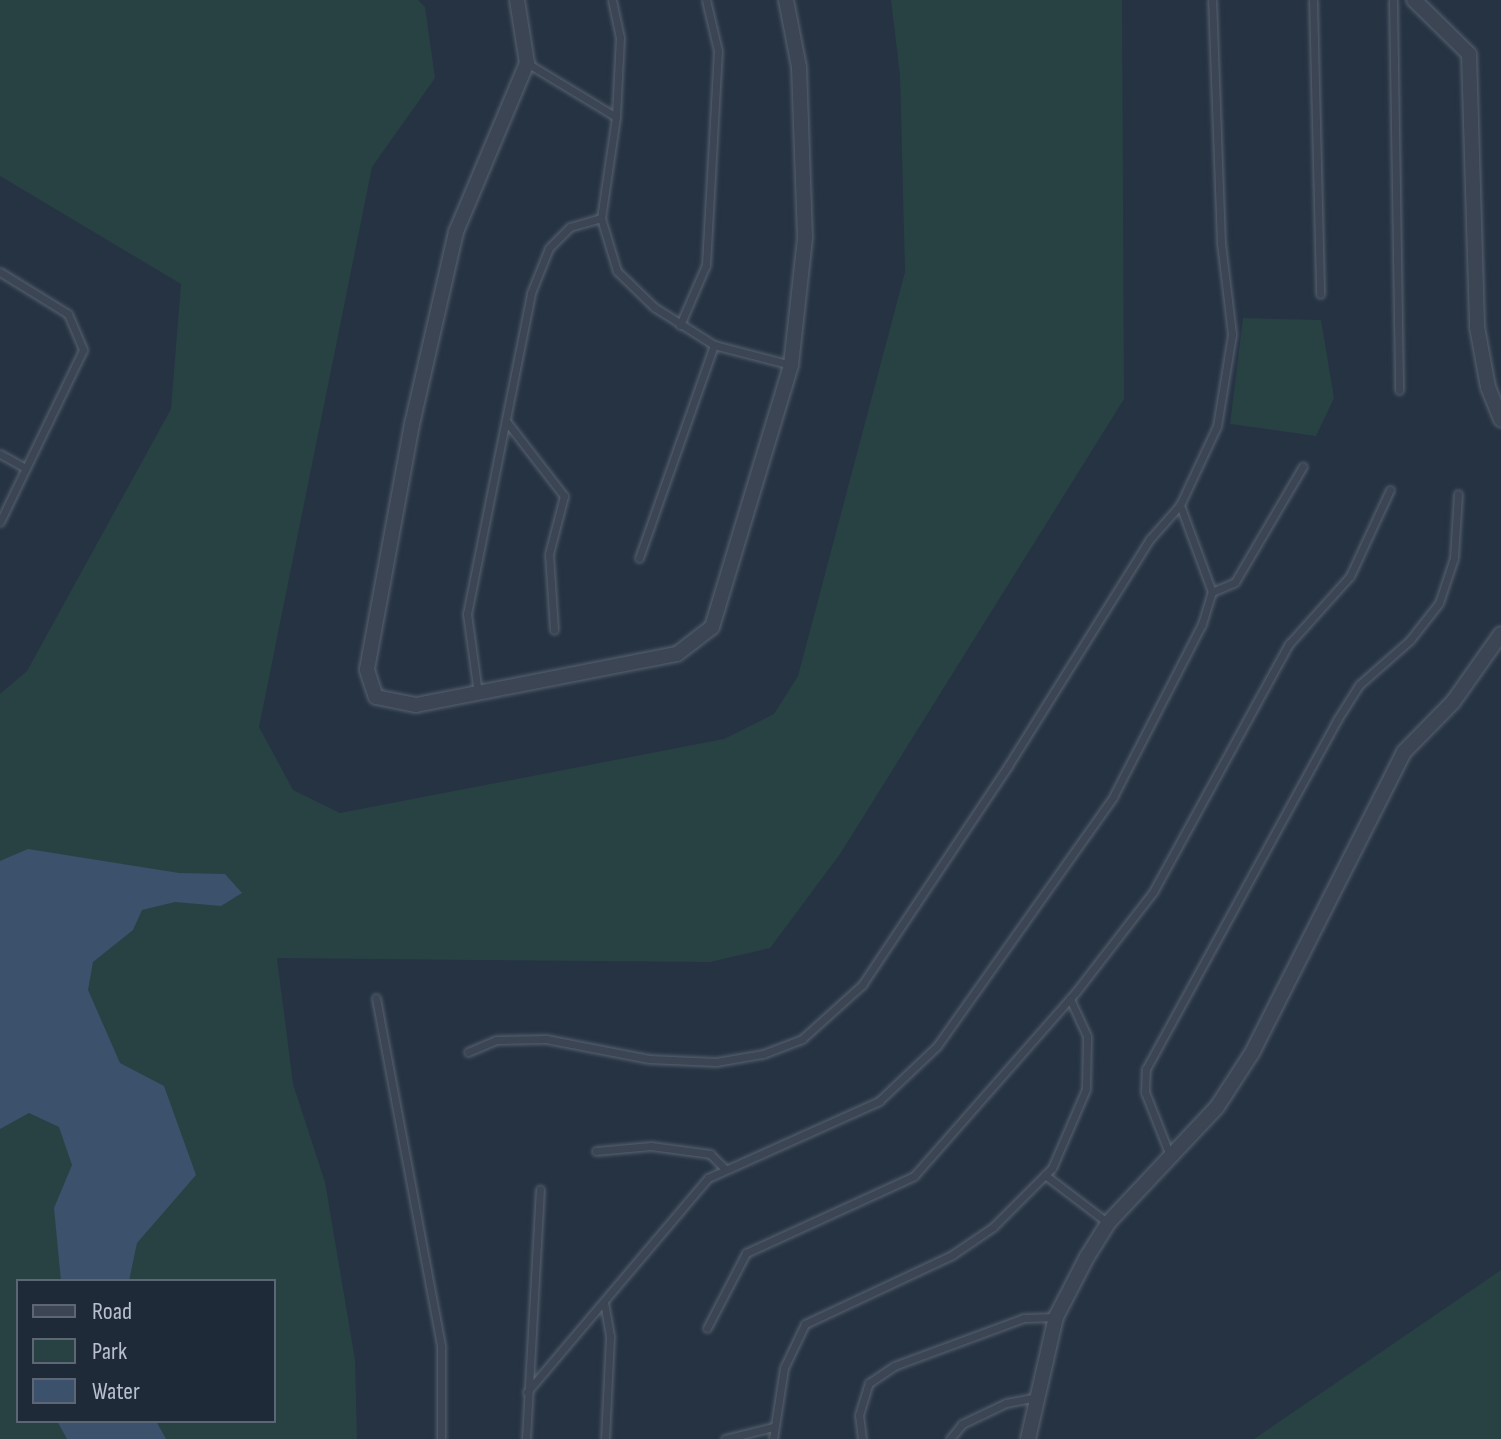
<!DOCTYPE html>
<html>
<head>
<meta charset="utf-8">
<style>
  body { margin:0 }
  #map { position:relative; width:1501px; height:1439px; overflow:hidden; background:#263343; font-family:"Sofia Sans Condensed",sans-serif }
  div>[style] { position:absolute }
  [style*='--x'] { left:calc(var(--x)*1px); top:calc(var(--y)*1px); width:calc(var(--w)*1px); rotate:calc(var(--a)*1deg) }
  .green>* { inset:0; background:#284244 }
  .water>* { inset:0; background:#3b516c }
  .roads { filter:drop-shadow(0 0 2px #596370) drop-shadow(0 0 2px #596370) }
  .service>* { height:7px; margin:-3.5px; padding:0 3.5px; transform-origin:3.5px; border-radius:3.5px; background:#3b4553 }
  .minor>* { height:14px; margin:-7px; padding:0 7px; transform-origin:7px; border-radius:7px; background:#3b4553 }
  span { translate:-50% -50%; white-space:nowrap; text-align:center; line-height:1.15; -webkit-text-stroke:6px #1f2a38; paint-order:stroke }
  .legend { position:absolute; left:16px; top:1279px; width:260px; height:144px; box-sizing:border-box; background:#1f2a38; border:2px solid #5c6674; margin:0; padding:10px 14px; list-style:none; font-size:24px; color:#b8c0cd }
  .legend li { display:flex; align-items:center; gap:16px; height:40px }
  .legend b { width:40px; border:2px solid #5c6674 }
</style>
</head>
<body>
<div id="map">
  <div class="green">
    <i style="clip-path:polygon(evenodd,0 0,418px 0,425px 7px,435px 78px,372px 167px,259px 727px,293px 790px,340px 813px,724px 739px,774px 714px,798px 676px,905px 272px,900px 75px,891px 0,1122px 0,1124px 399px,840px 854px,770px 948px,710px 962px,277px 958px,293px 1084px,325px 1182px,355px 1360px,357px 1439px,0 1439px,0 694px,27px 671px,171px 409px,181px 284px,0 176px,0 0,18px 1281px,274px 1281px,274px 1421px,18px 1421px,18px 1281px)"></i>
    <i style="clip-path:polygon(1243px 318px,1321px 320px,1334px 398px,1316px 436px,1230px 424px)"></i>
    <i style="clip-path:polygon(1501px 1270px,1501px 1439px,1254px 1439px)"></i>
  </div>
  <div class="water">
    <i style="clip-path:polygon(28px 849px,179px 873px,225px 874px,242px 893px,221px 906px,175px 902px,142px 910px,133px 930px,93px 962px,88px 990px,120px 1063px,164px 1086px,196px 1175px,137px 1243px,129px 1281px,61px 1281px,54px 1208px,72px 1165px,59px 1127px,29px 1113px,0 1129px,0 861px)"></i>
    <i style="clip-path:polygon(57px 1421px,156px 1421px,166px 1439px,67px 1439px)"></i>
  </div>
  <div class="roads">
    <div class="service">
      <i style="--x:612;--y:0;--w:38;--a:78"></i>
      <i style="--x:620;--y:37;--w:80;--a:92.9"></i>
      <i style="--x:616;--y:117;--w:102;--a:98.4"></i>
      <i style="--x:601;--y:218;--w:55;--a:73.2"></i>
      <i style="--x:617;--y:271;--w:52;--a:44.2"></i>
      <i style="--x:654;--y:307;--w:71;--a:32.3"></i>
      <i style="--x:714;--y:345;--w:80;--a:14.6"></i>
      <i style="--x:1313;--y:0;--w:294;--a:88.6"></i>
      <i style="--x:1393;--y:0;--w:390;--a:89.1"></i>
      <i style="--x:527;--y:63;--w:104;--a:31.2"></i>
      <i style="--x:0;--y:272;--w:80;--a:31.7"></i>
      <i style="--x:68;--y:314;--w:39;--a:67"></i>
      <i style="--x:83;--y:350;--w:191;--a:115.8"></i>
      <i style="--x:680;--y:325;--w:65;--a:-66.6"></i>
      <i style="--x:706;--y:265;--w:214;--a:-86.8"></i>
      <i style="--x:718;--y:51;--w:52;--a:-103.2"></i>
      <i style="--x:506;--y:421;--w:95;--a:52.3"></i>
      <i style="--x:564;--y:496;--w:60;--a:104.5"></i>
      <i style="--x:549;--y:554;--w:76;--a:86.2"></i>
      <i style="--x:0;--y:454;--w:29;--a:29"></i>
      <i style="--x:639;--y:558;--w:226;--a:-70.6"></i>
      <i style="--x:1212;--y:592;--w:25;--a:-23"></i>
      <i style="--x:1235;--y:582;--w:134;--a:-59.6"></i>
      <i style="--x:478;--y:693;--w:80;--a:-97.9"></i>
      <i style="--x:467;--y:614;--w:327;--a:-78.7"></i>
      <i style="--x:531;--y:293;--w:48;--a:-68.2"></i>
      <i style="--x:549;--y:248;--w:30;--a:-45"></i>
      <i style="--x:570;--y:227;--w:32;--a:-16"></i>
      <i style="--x:376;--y:998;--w:355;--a:79.4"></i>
      <i style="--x:441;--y:1347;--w:92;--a:90"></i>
      <i style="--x:468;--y:1052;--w:30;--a:-23"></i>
      <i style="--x:496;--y:1040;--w:50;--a:-1.1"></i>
      <i style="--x:546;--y:1039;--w:105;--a:11"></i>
      <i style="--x:649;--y:1059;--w:67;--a:2.6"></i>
      <i style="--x:716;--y:1062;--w:48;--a:-9.7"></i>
      <i style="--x:763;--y:1054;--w:42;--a:-21"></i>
      <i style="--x:802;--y:1039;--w:81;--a:-42"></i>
      <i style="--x:862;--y:985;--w:263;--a:-56.3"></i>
      <i style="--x:1008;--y:766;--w:268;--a:-58"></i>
      <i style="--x:1150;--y:539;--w:45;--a:-48.6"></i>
      <i style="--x:1180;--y:505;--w:87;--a:-64.9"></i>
      <i style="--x:1217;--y:426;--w:93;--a:-80.7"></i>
      <i style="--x:1232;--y:334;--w:92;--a:-96.9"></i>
      <i style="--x:1221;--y:243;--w:243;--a:-92.1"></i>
      <i style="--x:596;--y:1151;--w:55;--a:-5.2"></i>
      <i style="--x:651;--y:1146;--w:60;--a:7.7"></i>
      <i style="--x:710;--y:1154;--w:21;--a:45"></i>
      <i style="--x:1169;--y:1153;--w:66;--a:-111.5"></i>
      <i style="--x:1145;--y:1092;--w:23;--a:-88"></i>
      <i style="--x:1146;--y:1069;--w:398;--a:-61.3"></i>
      <i style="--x:1337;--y:720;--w:41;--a:-57.8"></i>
      <i style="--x:1359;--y:685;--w:68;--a:-41.4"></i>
      <i style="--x:1410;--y:640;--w:47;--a:-51.9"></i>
      <i style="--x:1439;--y:603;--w:47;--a:-71.6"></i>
      <i style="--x:1454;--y:558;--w:64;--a:-86.4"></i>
      <i style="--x:1045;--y:1175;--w:79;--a:37.3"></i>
      <i style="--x:604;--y:1302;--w:36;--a:80"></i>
      <i style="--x:610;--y:1337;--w:102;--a:92.8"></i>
      <i style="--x:707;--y:1328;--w:85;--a:-62.5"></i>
      <i style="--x:746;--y:1253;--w:185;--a:-24.6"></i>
      <i style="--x:914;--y:1176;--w:244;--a:-48.7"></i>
      <i style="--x:1075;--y:993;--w:128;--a:-52.3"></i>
      <i style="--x:1153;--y:892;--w:283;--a:-61.3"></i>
      <i style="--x:1289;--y:644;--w:91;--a:-48.1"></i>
      <i style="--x:1350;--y:576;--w:95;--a:-65.1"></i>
      <i style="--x:527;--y:1392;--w:280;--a:-49.8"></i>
      <i style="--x:708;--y:1178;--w:188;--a:-24.2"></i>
      <i style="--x:879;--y:1101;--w:80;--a:-43.5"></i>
      <i style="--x:937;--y:1046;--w:305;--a:-54.7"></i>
      <i style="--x:1113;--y:797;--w:195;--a:-62.8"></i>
      <i style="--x:1202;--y:624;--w:34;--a:-73"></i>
      <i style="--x:1212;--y:592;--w:93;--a:-110.2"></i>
      <i style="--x:526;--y:1439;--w:250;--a:-86.8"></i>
      <i style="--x:725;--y:1439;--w:49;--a:-14"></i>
      <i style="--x:773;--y:1439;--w:72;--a:-81.2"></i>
      <i style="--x:784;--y:1368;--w:49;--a:-64.5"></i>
      <i style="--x:805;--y:1324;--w:162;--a:-25.1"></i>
      <i style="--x:952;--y:1255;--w:50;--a:-34.3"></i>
      <i style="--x:993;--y:1227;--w:83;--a:-45"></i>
      <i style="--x:1052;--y:1168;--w:86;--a:-66.7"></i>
      <i style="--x:1086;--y:1089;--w:53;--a:-88.9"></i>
      <i style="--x:1087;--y:1036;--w:41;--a:-114.7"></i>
      <i style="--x:862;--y:1439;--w:24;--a:-97"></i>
      <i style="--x:859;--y:1415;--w:34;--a:-73"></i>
      <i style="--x:869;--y:1383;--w:30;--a:-34"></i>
      <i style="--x:894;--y:1366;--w:139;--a:-20.3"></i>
      <i style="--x:1024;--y:1318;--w:32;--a:-2"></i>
      <i style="--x:950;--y:1439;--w:19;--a:-51"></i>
      <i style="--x:962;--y:1424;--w:49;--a:-25.5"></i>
      <i style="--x:1006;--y:1403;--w:31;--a:-11"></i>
    </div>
    <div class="minor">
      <i style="--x:517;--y:0;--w:64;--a:81"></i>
      <i style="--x:527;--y:63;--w:183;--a:112.8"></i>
      <i style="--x:456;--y:232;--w:197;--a:102.9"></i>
      <i style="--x:412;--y:424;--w:250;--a:100.4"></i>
      <i style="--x:367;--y:670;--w:28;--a:72"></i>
      <i style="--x:376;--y:697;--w:41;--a:11.3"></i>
      <i style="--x:416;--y:705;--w:266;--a:-11.1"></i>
      <i style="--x:677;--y:654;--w:44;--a:-37.6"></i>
      <i style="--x:712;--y:627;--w:274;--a:-73.2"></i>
      <i style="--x:791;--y:365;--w:128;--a:-83.7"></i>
      <i style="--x:805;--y:238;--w:171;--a:-92"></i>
      <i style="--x:799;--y:67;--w:68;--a:-101"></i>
      <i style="--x:1414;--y:0;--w:77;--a:44.5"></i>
      <i style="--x:1469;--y:54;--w:273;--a:88.3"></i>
      <i style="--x:1477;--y:327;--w:61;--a:79.6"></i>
      <i style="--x:1488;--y:387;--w:35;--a:68"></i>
      <i style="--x:1028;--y:1439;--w:125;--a:-77.1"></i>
      <i style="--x:1056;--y:1317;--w:68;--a:-62.7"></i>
      <i style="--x:1087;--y:1257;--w:40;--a:-58"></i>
      <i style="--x:1108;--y:1223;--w:159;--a:-46.8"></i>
      <i style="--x:1217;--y:1107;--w:64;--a:-57.1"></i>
      <i style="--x:1252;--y:1053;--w:337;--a:-63.2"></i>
      <i style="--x:1404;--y:752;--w:70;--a:-45.6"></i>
      <i style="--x:1453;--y:702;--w:83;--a:-54.8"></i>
    </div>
  </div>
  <ul class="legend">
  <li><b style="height:10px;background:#3b4553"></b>Road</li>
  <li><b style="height:22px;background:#284244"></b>Park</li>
  <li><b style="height:22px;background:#3b516c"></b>Water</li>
  </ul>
</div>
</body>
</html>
